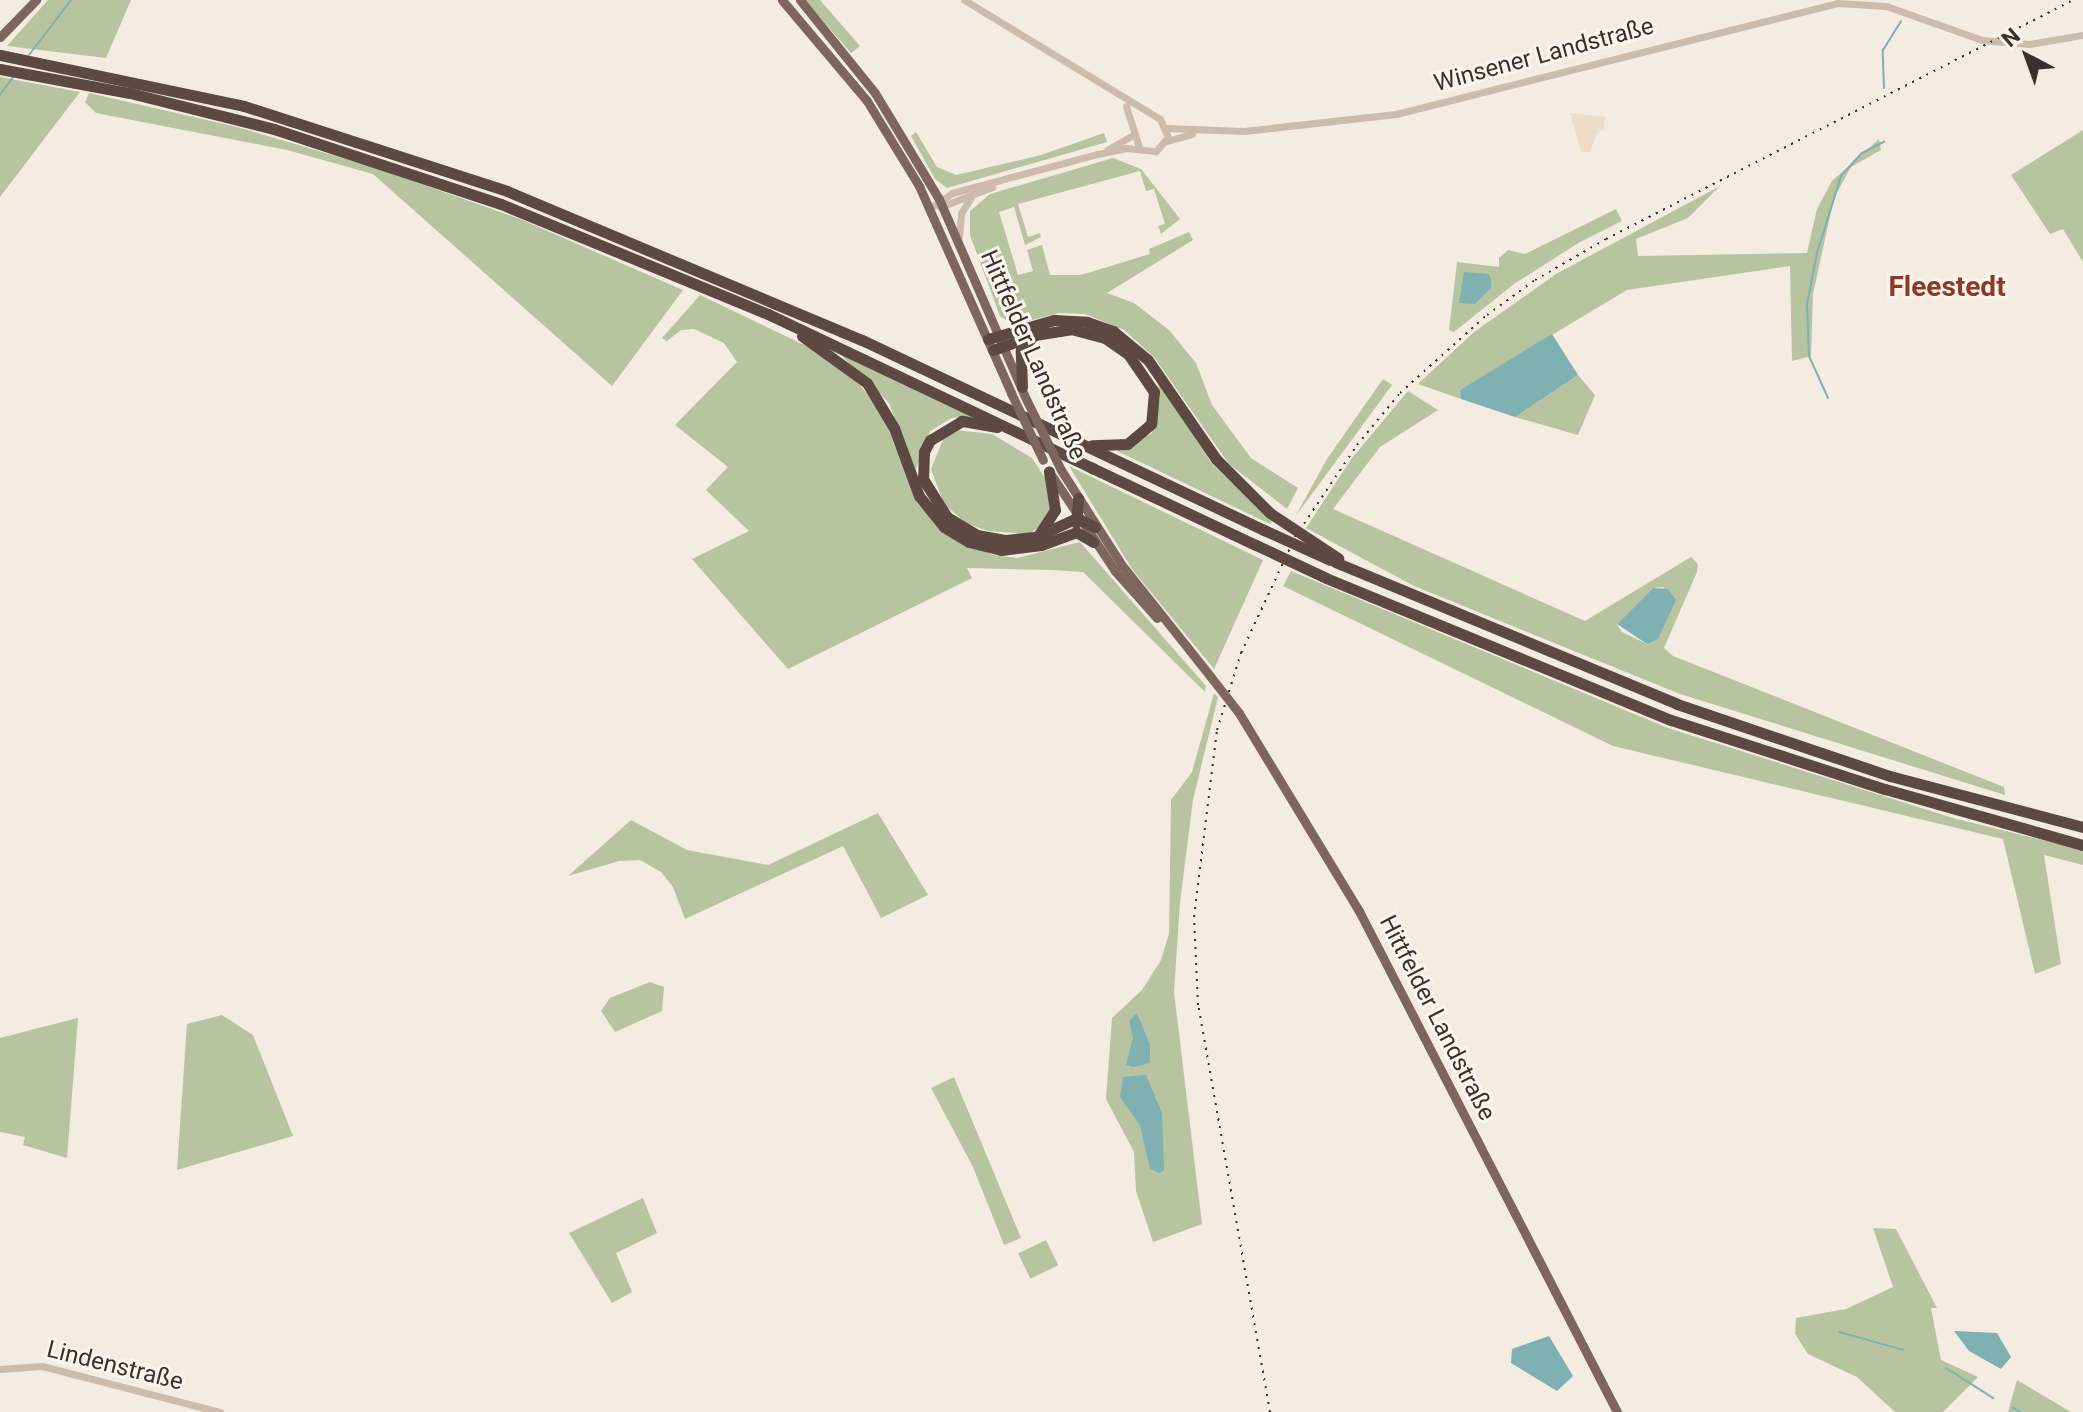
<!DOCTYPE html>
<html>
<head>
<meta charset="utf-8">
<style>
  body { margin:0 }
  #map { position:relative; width:2083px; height:1412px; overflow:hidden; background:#f4ebe1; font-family:Roboto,sans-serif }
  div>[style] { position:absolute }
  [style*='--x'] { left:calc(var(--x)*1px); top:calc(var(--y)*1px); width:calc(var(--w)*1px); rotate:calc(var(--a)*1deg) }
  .green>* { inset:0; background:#b8c4a0; transform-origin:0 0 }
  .plaza>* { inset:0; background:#ecdcc8 }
  .water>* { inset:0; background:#7fb0b2 }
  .stream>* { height:2px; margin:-1px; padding:0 1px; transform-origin:1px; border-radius:1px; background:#7fb0b2 }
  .minor>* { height:7px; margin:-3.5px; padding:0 3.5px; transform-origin:3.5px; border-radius:3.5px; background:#cdbbac }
  .major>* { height:9px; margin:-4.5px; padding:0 4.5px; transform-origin:4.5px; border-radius:4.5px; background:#7d675c }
  .highway>* { height:11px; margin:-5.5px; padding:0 5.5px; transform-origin:5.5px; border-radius:5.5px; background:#5c4a42 }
  .rail>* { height:2px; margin-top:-1px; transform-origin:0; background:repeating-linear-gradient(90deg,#3b302b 0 2px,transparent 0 8px) }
  .major-bridge>* { height:9px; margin:-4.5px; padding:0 4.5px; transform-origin:4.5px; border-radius:4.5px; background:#7d675c }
  .highway-bridge>* { height:11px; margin:-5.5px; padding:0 5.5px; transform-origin:5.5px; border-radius:5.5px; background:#5c4a42 }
  span { translate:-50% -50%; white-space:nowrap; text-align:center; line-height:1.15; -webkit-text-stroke:6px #fbf5ee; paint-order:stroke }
  .street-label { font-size:24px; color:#3b302b }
  .quarter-label { font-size:28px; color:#8c3b22; font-weight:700 }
  .north { position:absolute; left:1987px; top:16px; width:80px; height:80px; -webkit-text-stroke:6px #fbf5ee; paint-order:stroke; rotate:319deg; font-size:22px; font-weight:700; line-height:32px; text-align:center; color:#3b302b }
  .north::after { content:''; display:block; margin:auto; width:28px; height:36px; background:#3b302b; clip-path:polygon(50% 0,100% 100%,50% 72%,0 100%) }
</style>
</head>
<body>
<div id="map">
  <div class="green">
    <i style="clip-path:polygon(48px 0,131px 0,106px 58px,7px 46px)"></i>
    <i style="clip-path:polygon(805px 0,820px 0,860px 46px,851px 53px)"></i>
    <i style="clip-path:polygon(0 77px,80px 92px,0 197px)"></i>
    <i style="clip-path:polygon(89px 93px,237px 127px,373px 167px,520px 219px,683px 290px,612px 386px,373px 174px,287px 150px,96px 113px,85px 102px)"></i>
    <i style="clip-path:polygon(2083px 130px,2083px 262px,2063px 229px,2050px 234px,2011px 175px)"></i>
    <i style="clip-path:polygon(916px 132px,937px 167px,956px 175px,1041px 155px,1104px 133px,1107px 142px,947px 188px,935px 179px,911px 136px)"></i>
    <i style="clip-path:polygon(1879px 139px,1881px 150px,1851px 167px,1834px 198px,1813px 294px,1811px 356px,1792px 361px,1790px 266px,1627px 290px,1460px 390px,1461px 399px,1418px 384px,1474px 332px,1556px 274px,1720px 186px,1688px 218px,1636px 239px,1638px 256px,1807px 253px,1817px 209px,1832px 181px)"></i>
    <i style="clip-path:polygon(1113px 158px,1141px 169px,1180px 219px,1161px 234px,1158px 226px,1165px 224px,1154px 189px,1146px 191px,1140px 171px,1018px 204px,1028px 237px,1040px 233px,1041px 237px,1025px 245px,1014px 207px,999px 212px,1018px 275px,1033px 271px,1027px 250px,1042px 245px,1050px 275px,1081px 275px,1150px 254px,1149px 249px,1189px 232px,1193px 240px,1107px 293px,1134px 303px,1169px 330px,1196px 363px,1212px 405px,1251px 458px,1298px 488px,1287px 509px,1229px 464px,1154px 357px,1124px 330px,1085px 314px,1059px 313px,1013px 325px,1000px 316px,970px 235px,970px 211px,990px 194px)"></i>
    <i style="clip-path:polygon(1616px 209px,1622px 221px,1580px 242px,1514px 284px,1454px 332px,1449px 330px,1457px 262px,1499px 267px,1499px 258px,1508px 250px,1525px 254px)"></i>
    <i style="clip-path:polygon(700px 295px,825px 355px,856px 380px,882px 413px,917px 503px,948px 536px,993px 555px,1017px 558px,1080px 542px,1206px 686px,1205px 692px,1083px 572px,1052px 570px,967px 568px,972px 578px,788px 669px,692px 559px,749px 531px,706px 490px,728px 467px,675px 425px,737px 362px,724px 343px,694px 329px,681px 330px,667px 341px,662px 338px)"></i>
    <i style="clip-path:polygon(840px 354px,975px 417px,952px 418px,930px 431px,915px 472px,889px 403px)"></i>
    <i style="clip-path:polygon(1578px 375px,1595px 395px,1578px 435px,1515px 417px)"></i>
    <i style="clip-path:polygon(1157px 379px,1212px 464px,1272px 520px,1270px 524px,1117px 451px,1152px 433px,1160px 398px)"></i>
    <i style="clip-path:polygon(1383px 379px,1392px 385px,1295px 517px,1327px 459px)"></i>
    <i style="clip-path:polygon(evenodd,1408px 391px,1438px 410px,1380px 447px,1333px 509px,1585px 621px,1691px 557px,1698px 564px,1697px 572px,1664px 648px,1673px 656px,2004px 787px,2005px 795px,1680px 694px,1414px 586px,1306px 528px,1352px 458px,1408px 391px,1664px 587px,1647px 644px,1622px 632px,1617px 624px,1653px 588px,1664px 587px)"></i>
    <i style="clip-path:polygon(956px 430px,992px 434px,1032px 458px,1045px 478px,1051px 512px,1043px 524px,1030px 534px,988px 531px,966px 523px,944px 504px,931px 469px,944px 437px)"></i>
    <i style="clip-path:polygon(1069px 466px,1263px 560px,1214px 669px,1132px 569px)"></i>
    <i style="clip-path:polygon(1291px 571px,1668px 728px,1953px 818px,2083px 850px,2083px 865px,2044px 855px,2061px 964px,2035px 974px,2003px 839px,1613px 746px,1283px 586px)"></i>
    <i style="clip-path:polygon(1214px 693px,1218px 697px,1193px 800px,1180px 902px,1174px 992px,1202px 1224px,1153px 1242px,1136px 1191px,1134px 1152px,1106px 1099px,1112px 1018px,1142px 990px,1161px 960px,1169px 934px,1171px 800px,1192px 772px)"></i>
    <i style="clip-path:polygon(878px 813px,928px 895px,881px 918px,843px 846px,685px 919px,673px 887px,661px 872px,640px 860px,619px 861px,568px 876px,631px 820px,687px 850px,768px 865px)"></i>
    <i style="clip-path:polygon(650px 982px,664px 987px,662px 1011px,615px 1032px,601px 1011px,610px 998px)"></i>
    <i style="clip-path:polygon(222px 1015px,253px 1035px,293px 1136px,177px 1170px,187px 1024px)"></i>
    <i style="clip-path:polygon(78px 1018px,67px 1158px,23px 1145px,25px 1137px,0 1132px,0 1038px)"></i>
    <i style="clip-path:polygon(954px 1077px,1021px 1238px,1004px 1245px,973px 1167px,931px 1088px)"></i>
    <i style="clip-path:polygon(643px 1198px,657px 1233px,616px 1253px,632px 1292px,612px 1303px,569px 1233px)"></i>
    <i style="clip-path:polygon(1873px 1228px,1896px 1229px,1937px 1308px,1931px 1308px,1941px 1360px,1978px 1377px,1943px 1412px,1895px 1412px,1857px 1377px,1808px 1354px,1795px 1334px,1796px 1318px,1846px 1309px,1893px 1287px)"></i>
    <i style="left:1046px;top:1240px;width:28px;height:31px;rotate:64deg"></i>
    <i style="clip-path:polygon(2017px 1380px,2071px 1412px,2008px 1412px)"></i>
  </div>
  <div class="plaza">
    <i style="clip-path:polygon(1570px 113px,1605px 117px,1604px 130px,1597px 133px,1590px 152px,1581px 152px)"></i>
  </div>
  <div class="water">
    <i style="clip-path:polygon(1464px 272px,1489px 274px,1491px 279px,1491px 288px,1475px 304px,1459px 303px)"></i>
    <i style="clip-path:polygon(1552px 334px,1578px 375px,1515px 417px,1461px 399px,1460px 390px)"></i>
    <i style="clip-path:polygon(1653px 588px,1668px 589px,1676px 600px,1658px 639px,1647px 644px,1617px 624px)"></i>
    <i style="clip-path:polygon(1137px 1013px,1150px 1045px,1150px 1063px,1134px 1067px,1126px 1065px,1133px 1038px,1129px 1021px)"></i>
    <i style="clip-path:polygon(1146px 1075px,1162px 1113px,1164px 1170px,1160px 1173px,1150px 1169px,1140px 1125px,1120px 1097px,1123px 1077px)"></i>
    <i style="clip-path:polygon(1954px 1331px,1997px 1333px,2011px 1357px,2001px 1369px,1969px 1351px)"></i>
    <i style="clip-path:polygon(1549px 1336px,1573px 1376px,1557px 1391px,1511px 1363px,1512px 1349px)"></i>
  </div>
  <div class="stream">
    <i style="--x:29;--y:55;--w:69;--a:-52.6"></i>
    <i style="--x:1884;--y:88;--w:38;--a:-92"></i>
    <i style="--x:1883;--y:50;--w:34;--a:-58"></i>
    <i style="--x:0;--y:95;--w:22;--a:-54"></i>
    <i style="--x:1828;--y:398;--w:46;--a:-114.3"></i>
    <i style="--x:1809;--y:356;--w:52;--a:-92.2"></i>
    <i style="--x:1807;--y:304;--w:52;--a:-78.9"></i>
    <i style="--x:1817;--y:253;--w:81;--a:-72.7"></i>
    <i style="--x:1841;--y:176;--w:31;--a:-48"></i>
    <i style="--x:1862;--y:153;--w:25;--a:-27"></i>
    <i style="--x:1839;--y:1332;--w:67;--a:15.5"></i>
    <i style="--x:1946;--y:1368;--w:56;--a:32.6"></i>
    <i style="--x:2013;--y:1408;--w:9;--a:27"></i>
  </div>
  <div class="minor">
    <i style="--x:1126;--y:106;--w:43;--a:72.4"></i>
    <i style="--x:1167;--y:128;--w:77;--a:2.2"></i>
    <i style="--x:1244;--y:131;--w:153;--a:-6.4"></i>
    <i style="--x:1396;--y:114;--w:455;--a:-14.1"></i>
    <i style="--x:1837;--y:3;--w:49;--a:3.5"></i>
    <i style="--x:1886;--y:6;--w:102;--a:19.5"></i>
    <i style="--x:1982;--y:40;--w:47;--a:4.9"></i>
    <i style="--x:2029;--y:44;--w:55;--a:-9.5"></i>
    <i style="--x:1167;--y:141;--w:26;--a:-16"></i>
    <i style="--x:1107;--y:150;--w:30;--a:-30"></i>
    <i style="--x:940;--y:207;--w:56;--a:-21"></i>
    <i style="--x:930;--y:208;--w:27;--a:-34"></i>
    <i style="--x:952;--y:193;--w:151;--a:-15"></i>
    <i style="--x:1098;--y:154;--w:29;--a:-12"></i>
    <i style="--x:1126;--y:148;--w:30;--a:6"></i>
    <i style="--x:1156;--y:151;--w:18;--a:-49"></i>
    <i style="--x:1168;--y:137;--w:20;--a:-114"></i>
    <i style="--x:1160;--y:119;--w:229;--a:-148.7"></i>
    <i style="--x:959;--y:237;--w:24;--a:-85"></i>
    <i style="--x:961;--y:213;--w:17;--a:-57"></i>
    <i style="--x:0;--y:1369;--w:42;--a:-4.1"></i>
    <i style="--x:42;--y:1366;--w:184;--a:14.5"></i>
  </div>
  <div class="major">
    <i style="--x:782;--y:0;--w:132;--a:49.9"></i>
    <i style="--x:867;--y:101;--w:100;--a:58.5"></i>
    <i style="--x:919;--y:186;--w:227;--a:66"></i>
    <i style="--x:800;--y:0;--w:119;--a:51.1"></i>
    <i style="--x:875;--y:93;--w:124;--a:58.9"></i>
    <i style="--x:939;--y:199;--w:220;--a:66.5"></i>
    <i style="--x:0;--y:37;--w:52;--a:-45.8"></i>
    <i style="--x:1061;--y:470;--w:112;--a:57.4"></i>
    <i style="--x:1121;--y:564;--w:143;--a:51.5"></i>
    <i style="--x:1052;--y:476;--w:114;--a:56.4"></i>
    <i style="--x:1115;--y:571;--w:63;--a:48.2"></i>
    <i style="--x:1239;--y:713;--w:232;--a:58.8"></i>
    <i style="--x:1359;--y:911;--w:564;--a:62.75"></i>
  </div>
  <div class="highway">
    <i style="--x:0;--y:55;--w:249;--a:11.8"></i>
    <i style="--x:244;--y:106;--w:276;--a:17.9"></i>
    <i style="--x:507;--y:191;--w:385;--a:22.8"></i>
    <i style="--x:862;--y:340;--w:445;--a:25.3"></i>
    <i style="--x:0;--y:69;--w:132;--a:10.5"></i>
    <i style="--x:130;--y:93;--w:148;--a:14"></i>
    <i style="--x:274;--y:129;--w:239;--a:18.3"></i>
    <i style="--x:501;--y:204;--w:289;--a:22.4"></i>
    <i style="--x:768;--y:314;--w:360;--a:25.4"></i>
    <i style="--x:802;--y:336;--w:80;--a:35.9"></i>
    <i style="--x:867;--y:383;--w:52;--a:59"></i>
    <i style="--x:894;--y:428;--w:72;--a:69.8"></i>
    <i style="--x:919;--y:496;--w:40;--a:51"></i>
    <i style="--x:944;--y:527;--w:29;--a:31"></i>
    <i style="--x:969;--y:542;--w:33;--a:14"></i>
    <i style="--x:1001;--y:550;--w:40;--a:-7.1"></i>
    <i style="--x:1041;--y:545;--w:37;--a:-20"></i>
    <i style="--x:1076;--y:532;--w:20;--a:30"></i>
    <i style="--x:988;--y:339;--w:69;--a:-16.1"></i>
    <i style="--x:1054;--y:320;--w:33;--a:3"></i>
    <i style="--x:1087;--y:322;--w:28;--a:19"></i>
    <i style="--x:1113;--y:331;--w:45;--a:39.6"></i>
    <i style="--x:1148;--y:360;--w:120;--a:55.5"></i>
    <i style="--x:1216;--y:459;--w:76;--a:45"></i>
    <i style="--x:993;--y:350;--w:45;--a:-19.7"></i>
    <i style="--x:1035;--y:335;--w:36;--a:-9"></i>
    <i style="--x:1071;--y:329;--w:35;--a:15"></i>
    <i style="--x:1105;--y:338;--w:28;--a:35"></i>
    <i style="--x:1128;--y:354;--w:46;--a:55.6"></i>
    <i style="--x:1154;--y:392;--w:32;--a:95"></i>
    <i style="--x:1151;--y:424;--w:31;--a:140"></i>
    <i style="--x:1127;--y:444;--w:35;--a:178"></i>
    <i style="--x:1022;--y:387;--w:37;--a:-92"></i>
    <i style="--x:1021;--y:350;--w:18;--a:-49"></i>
    <i style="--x:997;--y:427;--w:36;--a:-170"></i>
    <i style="--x:962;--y:421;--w:37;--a:149"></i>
    <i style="--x:930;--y:440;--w:13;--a:117"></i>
    <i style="--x:924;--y:452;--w:27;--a:92"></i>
    <i style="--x:923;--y:479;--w:45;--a:57.7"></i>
    <i style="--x:947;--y:517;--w:35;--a:31"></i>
    <i style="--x:977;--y:535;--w:28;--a:10"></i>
    <i style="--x:1005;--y:540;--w:30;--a:-6"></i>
    <i style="--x:1035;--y:537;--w:46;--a:-24.3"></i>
    <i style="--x:1077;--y:518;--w:20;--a:27"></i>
    <i style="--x:1090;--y:467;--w:183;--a:25.2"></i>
    <i style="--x:1076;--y:523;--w:25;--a:-85"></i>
    <i style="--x:1040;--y:533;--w:27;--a:-57"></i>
    <i style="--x:1055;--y:510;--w:39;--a:-99"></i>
    <i style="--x:1335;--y:562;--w:370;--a:22.5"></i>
    <i style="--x:1677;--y:704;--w:225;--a:18.7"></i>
    <i style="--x:1890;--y:776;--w:200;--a:14.8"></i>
    <i style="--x:1326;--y:578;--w:373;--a:22.4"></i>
    <i style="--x:1671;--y:720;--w:225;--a:17.9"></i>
    <i style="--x:1885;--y:789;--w:206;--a:15.8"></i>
  </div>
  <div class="rail">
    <i style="--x:1270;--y:1412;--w:413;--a:-100"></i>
    <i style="--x:1198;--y:1005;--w:88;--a:-92.6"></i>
    <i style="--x:1194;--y:917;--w:188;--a:-83"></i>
    <i style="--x:1217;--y:730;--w:81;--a:-72.7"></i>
    <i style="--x:1241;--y:653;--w:128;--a:-65"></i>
    <i style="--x:1295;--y:537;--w:111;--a:-56"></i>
    <i style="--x:1357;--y:445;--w:67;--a:-50.4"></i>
    <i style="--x:1400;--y:393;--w:117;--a:-41.9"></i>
    <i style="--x:1487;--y:315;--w:59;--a:-36.1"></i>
    <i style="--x:1535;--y:280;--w:82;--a:-30"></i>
    <i style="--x:1606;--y:239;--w:525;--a:-27.1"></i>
  </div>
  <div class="major-bridge">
    <i style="--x:1011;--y:393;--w:74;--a:64.5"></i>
    <i style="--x:1027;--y:401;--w:77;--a:63.8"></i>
    <i style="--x:1210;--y:676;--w:47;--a:51.9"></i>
  </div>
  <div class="highway-bridge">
    <i style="--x:1270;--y:513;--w:82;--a:33.5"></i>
    <i style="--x:1264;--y:530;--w:72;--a:24.4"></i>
    <i style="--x:1256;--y:545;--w:77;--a:25.2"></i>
  </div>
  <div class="street-label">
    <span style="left:1544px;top:55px;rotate:-15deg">Winsener Landstraße</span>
    <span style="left:1033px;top:355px;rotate:66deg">Hittfelder Landstraße</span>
    <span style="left:1437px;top:1018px;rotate:63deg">Hittfelder Landstraße</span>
    <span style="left:115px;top:1366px;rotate:14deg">Lindenstraße</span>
  </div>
  <div class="quarter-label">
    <span style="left:1947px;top:287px">Fleestedt</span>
  </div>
  <div class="north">N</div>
</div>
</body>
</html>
